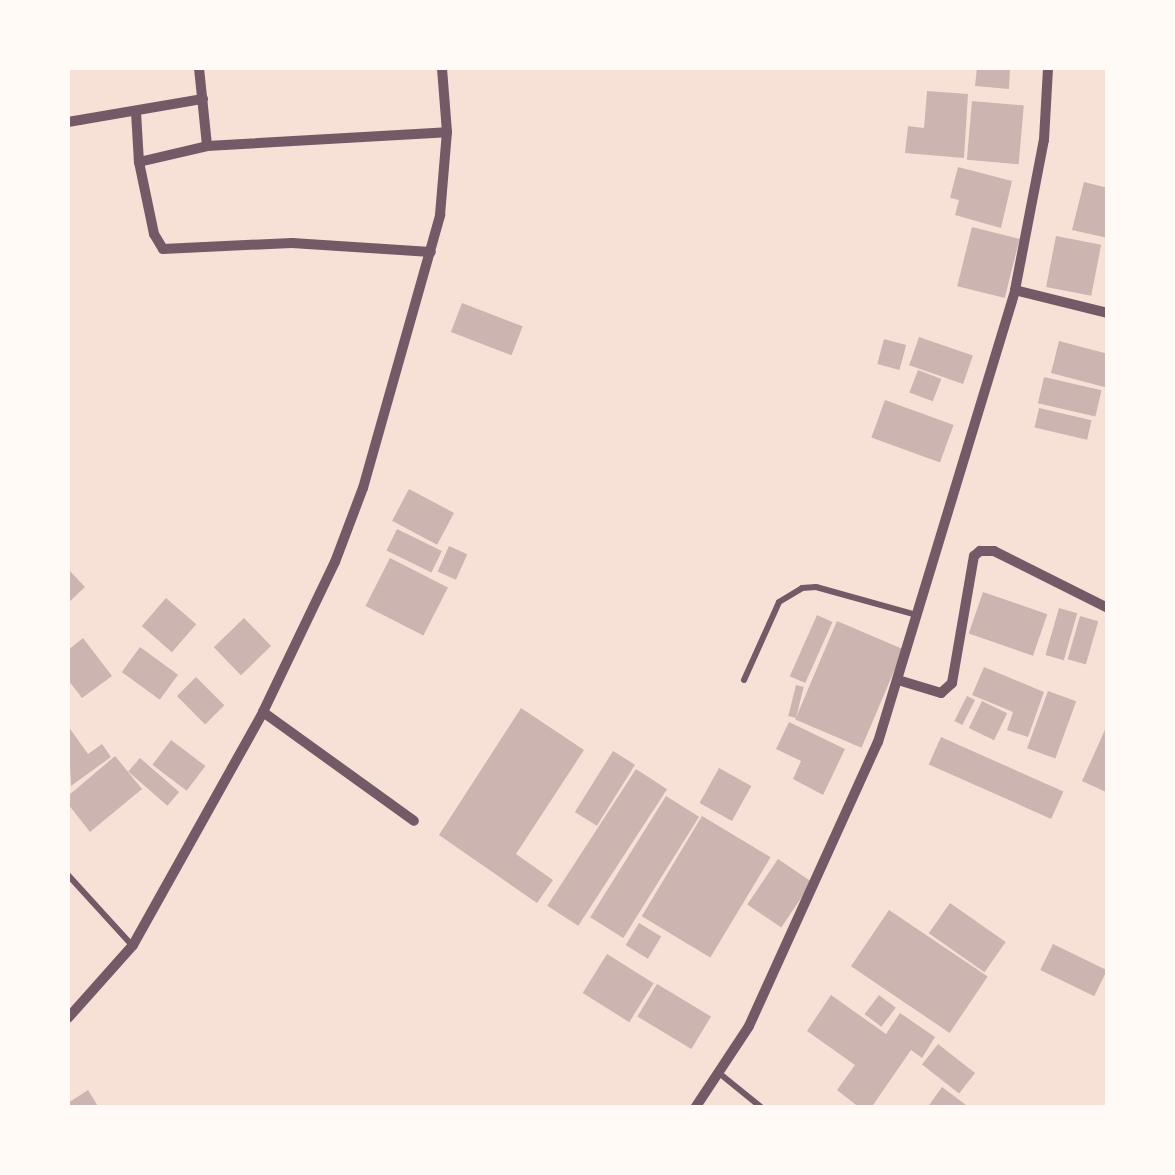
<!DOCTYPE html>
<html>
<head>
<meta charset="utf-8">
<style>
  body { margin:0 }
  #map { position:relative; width:1175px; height:1175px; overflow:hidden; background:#f7e1d7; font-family:"Space Grotesk",sans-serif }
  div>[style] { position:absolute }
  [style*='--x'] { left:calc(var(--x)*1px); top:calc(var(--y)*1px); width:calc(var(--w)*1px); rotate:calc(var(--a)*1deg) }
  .building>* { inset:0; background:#ccb4b1; transform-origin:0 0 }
  .service>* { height:6px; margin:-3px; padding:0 3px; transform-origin:3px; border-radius:3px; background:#755966 }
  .minor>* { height:10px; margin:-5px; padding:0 5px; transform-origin:5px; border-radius:5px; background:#755966 }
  span { translate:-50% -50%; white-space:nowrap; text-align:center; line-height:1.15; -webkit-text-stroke:10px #fffaf5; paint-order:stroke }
  .frame { position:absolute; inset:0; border:70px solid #fffaf5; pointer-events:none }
</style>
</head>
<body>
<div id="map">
  <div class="building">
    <i style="clip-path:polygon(977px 68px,1010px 68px,1009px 89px,975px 86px)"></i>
    <i style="clip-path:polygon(927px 91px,968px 94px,964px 158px,905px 153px,908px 126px,924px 128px)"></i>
    <i style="left:972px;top:101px;width:52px;height:59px;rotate:5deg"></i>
    <i style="clip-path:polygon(958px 167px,1012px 181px,1001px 228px,955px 215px,959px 200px,950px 198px)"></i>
    <i style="clip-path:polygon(1084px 182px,1108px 188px,1108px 238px,1072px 230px)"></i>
    <i style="left:972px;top:227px;width:49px;height:61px;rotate:14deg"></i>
    <i style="left:1056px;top:236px;width:46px;height:52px;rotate:11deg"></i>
    <i style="left:462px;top:303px;width:65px;height:31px;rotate:21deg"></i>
    <i style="left:919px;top:337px;width:57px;height:30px;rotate:19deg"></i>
    <i style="left:884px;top:339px;width:23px;height:26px;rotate:15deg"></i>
    <i style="clip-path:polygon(1059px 341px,1108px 354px,1108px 388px,1051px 373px)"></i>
    <i style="left:918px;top:370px;width:25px;height:24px;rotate:21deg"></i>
    <i style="left:1044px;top:377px;width:59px;height:27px;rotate:13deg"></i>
    <i style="left:885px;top:400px;width:73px;height:40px;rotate:20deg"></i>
    <i style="left:1039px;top:408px;width:54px;height:20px;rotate:13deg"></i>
    <i style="left:409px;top:489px;width:51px;height:36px;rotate:28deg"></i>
    <i style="left:397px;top:529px;width:50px;height:24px;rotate:26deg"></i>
    <i style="left:449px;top:546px;width:20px;height:28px;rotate:24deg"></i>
    <i style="left:390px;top:558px;width:65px;height:54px;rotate:27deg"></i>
    <i style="clip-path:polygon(68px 569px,85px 587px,68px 603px)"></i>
    <i style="left:983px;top:592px;width:68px;height:44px;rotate:19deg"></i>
    <i style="left:166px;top:598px;width:40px;height:37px;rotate:41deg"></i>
    <i style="left:1059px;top:608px;width:19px;height:49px;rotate:16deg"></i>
    <i style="left:817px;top:615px;width:17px;height:67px;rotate:24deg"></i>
    <i style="left:1080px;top:616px;width:19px;height:45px;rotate:16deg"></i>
    <i style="left:244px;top:618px;width:39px;height:42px;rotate:46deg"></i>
    <i style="left:837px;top:621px;width:72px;height:107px;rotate:23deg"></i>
    <i style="clip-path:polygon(83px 638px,112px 676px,82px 698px,68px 680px,68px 650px)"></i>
    <i style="left:140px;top:647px;width:47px;height:31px;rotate:36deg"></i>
    <i style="clip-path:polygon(984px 667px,1044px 692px,1028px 737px,1007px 730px,1013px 712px,972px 695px)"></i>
    <i style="left:196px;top:677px;width:40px;height:27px;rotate:45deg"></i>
    <i style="left:796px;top:685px;width:8px;height:32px;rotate:14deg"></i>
    <i style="left:1048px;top:691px;width:30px;height:61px;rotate:20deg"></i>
    <i style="left:967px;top:696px;width:9px;height:28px;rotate:27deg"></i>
    <i style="left:982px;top:701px;width:28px;height:30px;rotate:26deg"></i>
    <i style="clip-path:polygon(521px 708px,584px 750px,516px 854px,553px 880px,537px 903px,439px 835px)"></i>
    <i style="clip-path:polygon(789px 722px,845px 749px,823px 795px,793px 779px,801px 761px,776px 749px)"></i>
    <i style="clip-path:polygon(1108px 723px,1108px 793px,1082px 781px)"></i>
    <i style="clip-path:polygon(68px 726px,88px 754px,102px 744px,111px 757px,71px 786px)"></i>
    <i style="left:941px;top:737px;width:134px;height:30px;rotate:24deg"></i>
    <i style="left:171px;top:740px;width:43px;height:31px;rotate:37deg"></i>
    <i style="left:613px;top:751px;width:26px;height:72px;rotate:32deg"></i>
    <i style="clip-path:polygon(115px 756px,142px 789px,90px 832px,68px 804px,68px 796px)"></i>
    <i style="left:140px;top:758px;width:52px;height:18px;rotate:41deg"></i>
    <i style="left:719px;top:768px;width:37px;height:40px;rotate:29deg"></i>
    <i style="left:636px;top:769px;width:37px;height:163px;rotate:33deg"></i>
    <i style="left:666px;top:796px;width:39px;height:143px;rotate:32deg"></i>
    <i style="left:702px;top:816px;width:80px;height:117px;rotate:31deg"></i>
    <i style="left:778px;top:859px;width:41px;height:55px;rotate:34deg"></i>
    <i style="left:950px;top:903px;width:68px;height:37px;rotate:35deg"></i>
    <i style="left:889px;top:910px;width:119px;height:68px;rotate:34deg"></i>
    <i style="left:639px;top:923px;width:26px;height:26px;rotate:31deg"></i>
    <i style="left:1053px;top:944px;width:60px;height:29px;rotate:26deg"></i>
    <i style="left:607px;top:954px;width:55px;height:46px;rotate:32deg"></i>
    <i style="left:657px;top:984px;width:63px;height:38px;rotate:31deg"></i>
    <i style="clip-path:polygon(831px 995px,886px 1034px,900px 1013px,935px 1037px,922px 1058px,911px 1050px,871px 1108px,860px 1108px,837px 1090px,855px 1065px,807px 1031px)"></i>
    <i style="left:879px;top:995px;width:21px;height:24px;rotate:37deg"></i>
    <i style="left:938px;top:1044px;width:47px;height:26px;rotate:38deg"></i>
    <i style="clip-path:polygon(942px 1087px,966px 1105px,964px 1108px,927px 1108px)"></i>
    <i style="clip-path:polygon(88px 1090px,99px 1108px,68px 1108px,68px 1103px)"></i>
  </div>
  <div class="service">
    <i style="--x:744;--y:680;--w:85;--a:-65.8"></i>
    <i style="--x:779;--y:602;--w:27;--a:-31"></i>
    <i style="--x:802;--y:588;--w:14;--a:-4"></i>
    <i style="--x:816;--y:587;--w:105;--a:15.5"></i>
    <i style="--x:68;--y:875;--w:95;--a:47.6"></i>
    <i style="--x:719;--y:1073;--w:55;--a:39.1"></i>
  </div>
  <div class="minor">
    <i style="--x:199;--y:68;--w:78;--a:84.1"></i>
    <i style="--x:136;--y:112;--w:50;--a:86.6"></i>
    <i style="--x:139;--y:162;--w:74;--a:78.2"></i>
    <i style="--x:154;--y:234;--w:17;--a:59"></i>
    <i style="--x:163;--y:249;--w:129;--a:-2.7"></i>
    <i style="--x:292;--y:243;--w:139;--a:3.7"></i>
    <i style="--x:68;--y:122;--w:137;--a:-9.7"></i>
    <i style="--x:139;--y:162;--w:70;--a:-13.2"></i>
    <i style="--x:207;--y:146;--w:240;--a:-3.3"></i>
    <i style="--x:1015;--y:290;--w:96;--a:13.9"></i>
    <i style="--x:898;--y:680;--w:45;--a:16.8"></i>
    <i style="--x:941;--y:693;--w:15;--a:-42"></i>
    <i style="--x:952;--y:683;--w:129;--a:-80.2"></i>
    <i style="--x:974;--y:556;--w:8;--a:-40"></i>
    <i style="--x:980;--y:551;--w:14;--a:0"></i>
    <i style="--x:994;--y:551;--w:127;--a:26.6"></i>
    <i style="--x:263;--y:712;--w:186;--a:35.8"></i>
    <i style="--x:68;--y:1018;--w:98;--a:-48.3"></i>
    <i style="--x:133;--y:945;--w:267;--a:-60.8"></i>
    <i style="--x:263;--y:712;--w:166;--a:-64.4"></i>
    <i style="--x:335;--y:562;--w:79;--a:-69.3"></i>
    <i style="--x:363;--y:488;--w:284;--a:-74.2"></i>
    <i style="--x:440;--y:215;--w:83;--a:-85.2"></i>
    <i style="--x:447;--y:132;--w:64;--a:-94.5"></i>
    <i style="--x:695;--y:1108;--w:98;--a:-56.6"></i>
    <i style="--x:749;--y:1026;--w:312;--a:-65.6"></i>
    <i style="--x:878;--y:742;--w:472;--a:-73.1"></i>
    <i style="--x:1015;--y:290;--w:153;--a:-79.1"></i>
    <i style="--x:1044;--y:140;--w:72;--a:-86.8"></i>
  </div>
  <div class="frame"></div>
</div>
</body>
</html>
